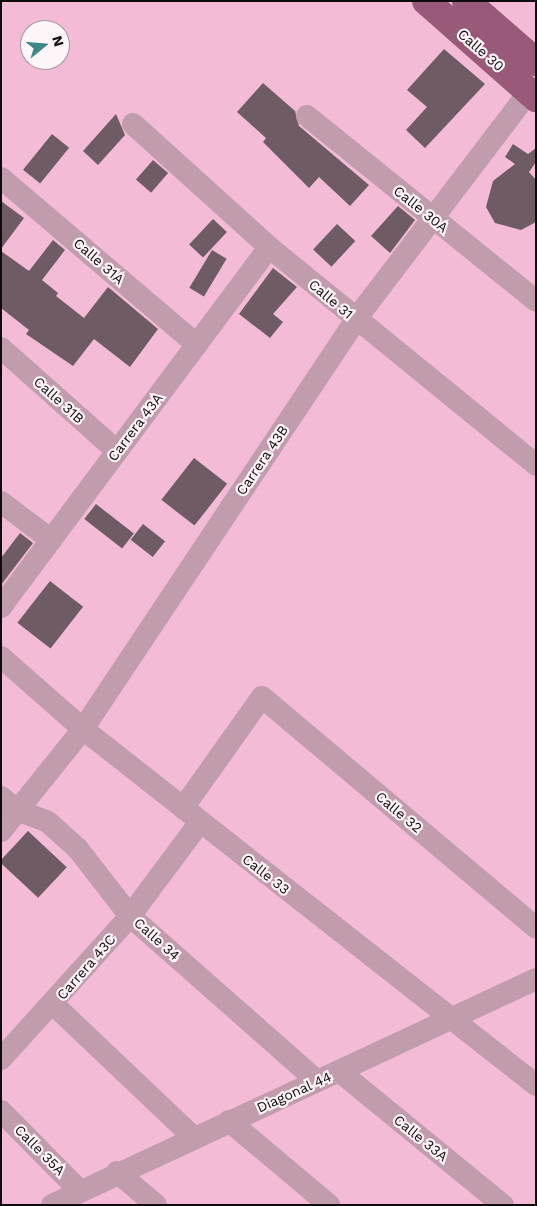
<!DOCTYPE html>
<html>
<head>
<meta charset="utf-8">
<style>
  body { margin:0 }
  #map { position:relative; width:537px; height:1206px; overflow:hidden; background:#fae4ee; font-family:"Work Sans",sans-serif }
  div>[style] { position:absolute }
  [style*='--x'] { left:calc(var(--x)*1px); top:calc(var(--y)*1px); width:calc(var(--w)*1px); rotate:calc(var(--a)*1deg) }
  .green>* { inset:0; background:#f3bbd6 }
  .building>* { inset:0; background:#6e5b64; transform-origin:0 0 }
  .minor>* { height:22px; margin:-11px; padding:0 11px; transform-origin:11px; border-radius:11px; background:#c19cad }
  .major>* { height:28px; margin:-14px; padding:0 14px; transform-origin:14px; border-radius:14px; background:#995a7a }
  span { translate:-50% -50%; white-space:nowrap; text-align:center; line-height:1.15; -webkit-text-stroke:4.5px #fef5f9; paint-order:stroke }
  .street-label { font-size:14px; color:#10090d }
  .frame { position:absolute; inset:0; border:2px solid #10090d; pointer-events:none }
  .north { position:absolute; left:20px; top:20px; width:50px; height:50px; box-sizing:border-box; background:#fef5f9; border:1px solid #9f979b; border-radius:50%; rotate:73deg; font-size:14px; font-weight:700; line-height:20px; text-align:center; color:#10090d }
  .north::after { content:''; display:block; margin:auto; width:18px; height:22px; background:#3e8789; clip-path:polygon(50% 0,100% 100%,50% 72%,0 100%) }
</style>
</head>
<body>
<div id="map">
  <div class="green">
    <i style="clip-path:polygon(evenodd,1px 1px,536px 1px,536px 1205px,1px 1205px,1px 1px,30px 30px,60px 30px,60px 60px,30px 60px,30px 30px)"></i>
  </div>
  <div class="building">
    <i style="clip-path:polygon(444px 49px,485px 84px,425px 148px,406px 130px,427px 107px,407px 90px)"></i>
    <i style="clip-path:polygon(263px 83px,295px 111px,299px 126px,369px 185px,350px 206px,319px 177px,309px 188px,263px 142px,266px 138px,237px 112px)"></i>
    <i style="clip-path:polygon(116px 114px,125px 135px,98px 165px,83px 151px)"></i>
    <i style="left:52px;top:134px;width:22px;height:46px;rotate:39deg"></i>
    <i style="clip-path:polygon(513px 144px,528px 154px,536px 148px,536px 162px,529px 172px,536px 180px,536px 222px,521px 230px,495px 223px,486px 207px,493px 181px,515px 164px,505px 157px)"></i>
    <i style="left:153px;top:160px;width:20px;height:26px;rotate:41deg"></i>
    <i style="clip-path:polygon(1px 201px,24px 218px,1px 249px)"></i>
    <i style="clip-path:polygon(398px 206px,415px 220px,390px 253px,371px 236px)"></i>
    <i style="left:213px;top:219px;width:19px;height:35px;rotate:43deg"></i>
    <i style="left:337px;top:224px;width:25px;height:35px;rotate:43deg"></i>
    <i style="clip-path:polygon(53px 240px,65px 250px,42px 280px,58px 293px,56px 296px,84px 318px,108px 287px,158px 329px,130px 367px,94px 339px,73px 366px,26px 334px,29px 330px,1px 308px,1px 251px,29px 271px)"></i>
    <i style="left:212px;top:250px;width:17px;height:44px;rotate:31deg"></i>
    <i style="clip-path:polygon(273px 268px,297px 287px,273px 314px,283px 322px,270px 338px,239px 314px)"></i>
    <i style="left:194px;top:458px;width:42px;height:53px;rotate:38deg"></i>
    <i style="left:96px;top:504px;width:48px;height:19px;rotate:38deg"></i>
    <i style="left:143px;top:524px;width:28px;height:20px;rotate:38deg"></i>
    <i style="clip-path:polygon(20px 533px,33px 543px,1px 585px,1px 558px)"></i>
    <i style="left:50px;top:581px;width:42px;height:53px;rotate:38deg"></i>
    <i style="left:28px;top:831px;width:53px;height:42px;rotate:43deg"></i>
  </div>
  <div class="minor">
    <i style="--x:307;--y:116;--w:294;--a:38.9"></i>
    <i style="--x:133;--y:124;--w:183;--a:42.1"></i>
    <i style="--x:269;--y:247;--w:345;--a:39.2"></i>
    <i style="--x:1;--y:178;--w:257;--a:40.4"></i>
    <i style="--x:1;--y:348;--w:155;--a:41.6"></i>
    <i style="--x:1;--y:502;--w:63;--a:37.2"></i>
    <i style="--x:1;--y:607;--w:449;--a:-53.3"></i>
    <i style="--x:1;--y:657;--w:109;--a:41.3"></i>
    <i style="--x:83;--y:729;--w:576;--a:38.16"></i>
    <i style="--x:1;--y:797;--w:21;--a:39"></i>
    <i style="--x:17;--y:810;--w:33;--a:21"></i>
    <i style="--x:48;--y:822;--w:40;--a:42"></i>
    <i style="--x:78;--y:849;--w:85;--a:52.2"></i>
    <i style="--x:130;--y:916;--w:249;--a:41.4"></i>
    <i style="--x:183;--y:808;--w:136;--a:-54.6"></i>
    <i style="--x:262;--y:697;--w:358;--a:40.1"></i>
    <i style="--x:1;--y:831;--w:131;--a:-51.2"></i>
    <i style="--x:83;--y:729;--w:493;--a:-56.3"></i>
    <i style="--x:356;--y:319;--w:285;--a:-52.7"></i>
    <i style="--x:53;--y:1004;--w:195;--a:43.5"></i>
    <i style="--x:1;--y:1059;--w:193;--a:-47.9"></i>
    <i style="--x:130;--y:916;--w:117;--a:-53.3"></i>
    <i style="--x:339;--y:1071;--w:212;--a:39.3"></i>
    <i style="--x:1;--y:1111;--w:111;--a:45.4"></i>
    <i style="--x:229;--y:1121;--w:131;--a:40"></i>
    <i style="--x:117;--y:1172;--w:51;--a:40.2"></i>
    <i style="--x:52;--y:1205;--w:534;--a:-25.03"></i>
  </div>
  <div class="major">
    <i style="--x:426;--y:1;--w:147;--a:41.4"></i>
    <i style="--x:466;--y:1;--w:93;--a:41.1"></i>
  </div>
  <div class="street-label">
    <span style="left:481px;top:50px;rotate:41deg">Calle 30</span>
    <span style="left:421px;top:209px;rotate:39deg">Calle 30A</span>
    <span style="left:99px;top:261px;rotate:41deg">Calle 31A</span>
    <span style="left:331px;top:299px;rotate:40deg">Calle 31</span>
    <span style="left:59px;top:400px;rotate:42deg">Calle 31B</span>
    <span style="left:135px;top:427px;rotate:-53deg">Carrera 43A</span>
    <span style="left:262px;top:460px;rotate:-56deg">Carrera 43B</span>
    <span style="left:399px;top:812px;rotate:40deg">Calle 32</span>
    <span style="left:266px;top:874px;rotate:38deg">Calle 33</span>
    <span style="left:157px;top:939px;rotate:42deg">Calle 34</span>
    <span style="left:86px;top:967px;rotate:-49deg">Carrera 43C</span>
    <span style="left:294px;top:1092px;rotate:-24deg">Diagonal 44</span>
    <span style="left:421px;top:1138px;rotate:39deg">Calle 33A</span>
    <span style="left:40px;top:1150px;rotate:45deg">Calle 35A</span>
  </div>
  <div class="frame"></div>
  <div class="north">N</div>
</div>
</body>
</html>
